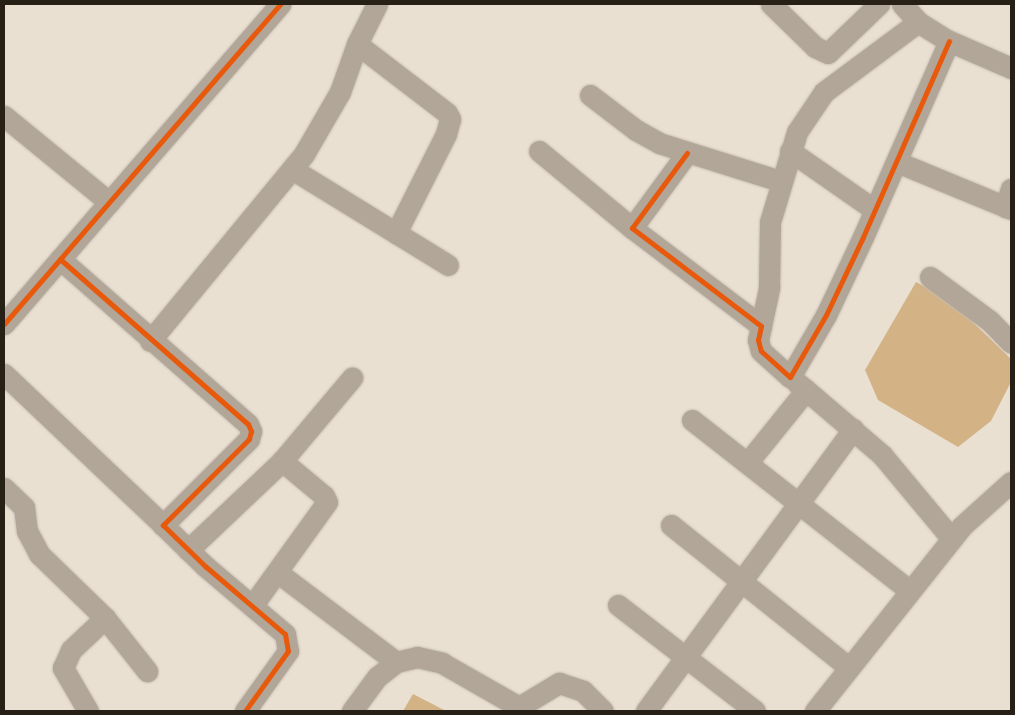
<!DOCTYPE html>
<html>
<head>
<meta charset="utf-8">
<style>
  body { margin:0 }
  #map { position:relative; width:1015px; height:715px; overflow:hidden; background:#eae0d2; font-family:"Source Sans 3",sans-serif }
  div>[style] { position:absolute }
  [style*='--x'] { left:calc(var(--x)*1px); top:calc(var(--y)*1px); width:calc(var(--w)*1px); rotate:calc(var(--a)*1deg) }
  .water>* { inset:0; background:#d3b286 }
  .roads { filter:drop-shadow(0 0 1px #c5bdb2) drop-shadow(0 0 1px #c5bdb2) }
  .minor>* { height:21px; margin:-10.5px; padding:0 10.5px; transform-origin:10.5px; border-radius:10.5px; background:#b1a697 }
  .cycleway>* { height:5px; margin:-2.5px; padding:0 2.5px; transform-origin:2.5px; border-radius:2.5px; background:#e8590c }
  span { translate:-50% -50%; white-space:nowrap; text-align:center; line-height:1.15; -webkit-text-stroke:5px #f4e1c8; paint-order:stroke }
  .frame { position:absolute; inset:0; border:5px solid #272017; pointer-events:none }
</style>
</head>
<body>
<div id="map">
  <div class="water">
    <i style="clip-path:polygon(916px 282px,950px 300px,1011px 359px,1011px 382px,991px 421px,958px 447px,878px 400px,865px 370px)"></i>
    <i style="clip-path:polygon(413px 694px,446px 711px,403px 711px)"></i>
  </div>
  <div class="roads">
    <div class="minor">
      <i style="--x:771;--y:4;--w:62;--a:44.3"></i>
      <i style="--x:815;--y:47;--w:14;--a:25"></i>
      <i style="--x:828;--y:53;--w:71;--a:-43.9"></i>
      <i style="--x:902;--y:4;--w:24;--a:48"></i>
      <i style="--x:918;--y:22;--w:36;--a:32"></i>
      <i style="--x:949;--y:41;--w:68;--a:23.5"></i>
      <i style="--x:357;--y:44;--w:113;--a:37.5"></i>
      <i style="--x:447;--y:113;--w:7;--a:63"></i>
      <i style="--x:450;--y:119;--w:16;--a:105"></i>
      <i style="--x:446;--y:134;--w:111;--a:116.8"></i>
      <i style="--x:590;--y:95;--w:58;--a:37.3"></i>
      <i style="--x:636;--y:130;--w:26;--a:29"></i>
      <i style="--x:659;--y:143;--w:127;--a:17.4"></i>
      <i style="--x:4;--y:116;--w:136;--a:39.3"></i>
      <i style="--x:539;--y:151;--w:121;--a:39.6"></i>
      <i style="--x:790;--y:151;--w:103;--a:34.8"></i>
      <i style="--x:687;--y:153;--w:93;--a:126.3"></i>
      <i style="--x:632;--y:228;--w:162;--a:37.2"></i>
      <i style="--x:761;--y:326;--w:14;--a:102"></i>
      <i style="--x:758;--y:340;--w:11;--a:75"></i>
      <i style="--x:761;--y:351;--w:39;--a:42"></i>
      <i style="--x:790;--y:377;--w:72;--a:-59.9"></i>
      <i style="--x:826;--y:315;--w:86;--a:-64.6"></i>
      <i style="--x:863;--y:237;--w:214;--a:-66.3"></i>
      <i style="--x:897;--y:162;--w:123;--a:22.4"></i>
      <i style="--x:292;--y:169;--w:183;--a:31.6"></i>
      <i style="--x:1005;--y:207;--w:19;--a:-72"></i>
      <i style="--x:60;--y:259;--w:250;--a:41.3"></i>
      <i style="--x:248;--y:424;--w:8;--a:67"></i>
      <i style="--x:251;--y:431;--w:8;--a:104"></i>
      <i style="--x:249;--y:439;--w:122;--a:135"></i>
      <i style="--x:163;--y:525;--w:59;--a:44.3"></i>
      <i style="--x:205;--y:566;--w:105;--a:40.4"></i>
      <i style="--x:285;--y:634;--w:17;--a:80"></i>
      <i style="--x:288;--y:651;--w:74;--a:125.6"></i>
      <i style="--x:930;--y:277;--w:74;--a:36.3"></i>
      <i style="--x:990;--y:321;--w:30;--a:46"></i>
      <i style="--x:4;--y:324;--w:423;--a:-49.2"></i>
      <i style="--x:761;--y:326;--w:40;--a:-78"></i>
      <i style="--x:769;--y:287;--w:65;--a:-89.1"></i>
      <i style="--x:770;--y:222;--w:94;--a:-73.3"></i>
      <i style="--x:797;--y:132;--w:48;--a:-56"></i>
      <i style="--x:824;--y:92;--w:117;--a:-36.7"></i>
      <i style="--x:150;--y:341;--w:242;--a:-50.5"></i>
      <i style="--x:304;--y:154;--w:72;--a:-59.9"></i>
      <i style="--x:340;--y:92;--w:51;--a:-70.5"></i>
      <i style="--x:357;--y:44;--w:45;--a:-63.4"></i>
      <i style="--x:4;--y:374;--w:219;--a:43.5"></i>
      <i style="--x:806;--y:390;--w:100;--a:40.5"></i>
      <i style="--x:882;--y:455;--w:109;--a:50.2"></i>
      <i style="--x:692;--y:420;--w:276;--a:38.1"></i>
      <i style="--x:748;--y:462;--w:92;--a:-51.1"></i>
      <i style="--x:806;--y:390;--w:13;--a:-141"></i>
      <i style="--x:4;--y:488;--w:28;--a:44"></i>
      <i style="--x:24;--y:507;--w:24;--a:83"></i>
      <i style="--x:27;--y:531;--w:26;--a:62"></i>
      <i style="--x:39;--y:554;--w:92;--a:44.1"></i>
      <i style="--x:105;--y:618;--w:68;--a:51.6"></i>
      <i style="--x:671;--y:525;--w:227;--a:38.7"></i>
      <i style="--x:188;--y:550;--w:129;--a:-43.4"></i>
      <i style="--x:282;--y:461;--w:109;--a:-49.9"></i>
      <i style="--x:277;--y:572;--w:149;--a:37.1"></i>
      <i style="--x:618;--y:605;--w:173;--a:37.7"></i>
      <i style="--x:252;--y:606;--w:128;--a:-54.2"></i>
      <i style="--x:327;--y:502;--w:7;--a:-117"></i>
      <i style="--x:324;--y:496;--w:55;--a:-140.2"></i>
      <i style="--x:88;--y:711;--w:50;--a:-120.2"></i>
      <i style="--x:63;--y:668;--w:20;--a:-66"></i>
      <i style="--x:71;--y:650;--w:47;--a:-43.3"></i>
      <i style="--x:352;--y:711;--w:42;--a:-53.7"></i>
      <i style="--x:377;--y:677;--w:24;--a:-38"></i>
      <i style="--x:396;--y:662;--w:22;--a:-13"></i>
      <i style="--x:417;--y:657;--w:26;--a:13"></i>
      <i style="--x:442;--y:663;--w:89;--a:29.7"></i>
      <i style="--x:519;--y:707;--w:47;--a:-31"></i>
      <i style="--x:559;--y:683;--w:25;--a:18"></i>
      <i style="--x:583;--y:691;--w:28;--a:45"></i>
      <i style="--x:646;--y:711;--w:350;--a:-53.7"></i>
      <i style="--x:815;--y:711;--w:236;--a:-51.5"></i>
      <i style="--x:962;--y:526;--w:66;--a:-41.9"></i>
    </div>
  </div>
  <div class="cycleway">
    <i style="--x:687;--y:153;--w:93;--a:126.3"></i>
    <i style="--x:632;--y:228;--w:162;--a:37.2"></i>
    <i style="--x:761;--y:326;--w:14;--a:102"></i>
    <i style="--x:758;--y:340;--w:11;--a:75"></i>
    <i style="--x:761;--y:351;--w:39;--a:42"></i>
    <i style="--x:790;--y:377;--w:72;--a:-59.9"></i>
    <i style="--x:826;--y:315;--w:86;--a:-64.6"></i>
    <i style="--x:863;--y:237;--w:214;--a:-66.3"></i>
    <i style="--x:60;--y:259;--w:250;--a:41.3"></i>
    <i style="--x:248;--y:424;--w:8;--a:67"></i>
    <i style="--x:251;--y:431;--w:8;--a:104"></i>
    <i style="--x:249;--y:439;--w:122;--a:135"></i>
    <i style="--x:163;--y:525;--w:59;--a:44.3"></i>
    <i style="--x:205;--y:566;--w:105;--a:40.4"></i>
    <i style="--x:285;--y:634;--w:17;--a:80"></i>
    <i style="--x:288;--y:651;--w:74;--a:125.6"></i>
    <i style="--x:4;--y:324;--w:423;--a:-49.2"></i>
  </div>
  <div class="frame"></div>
</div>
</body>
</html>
